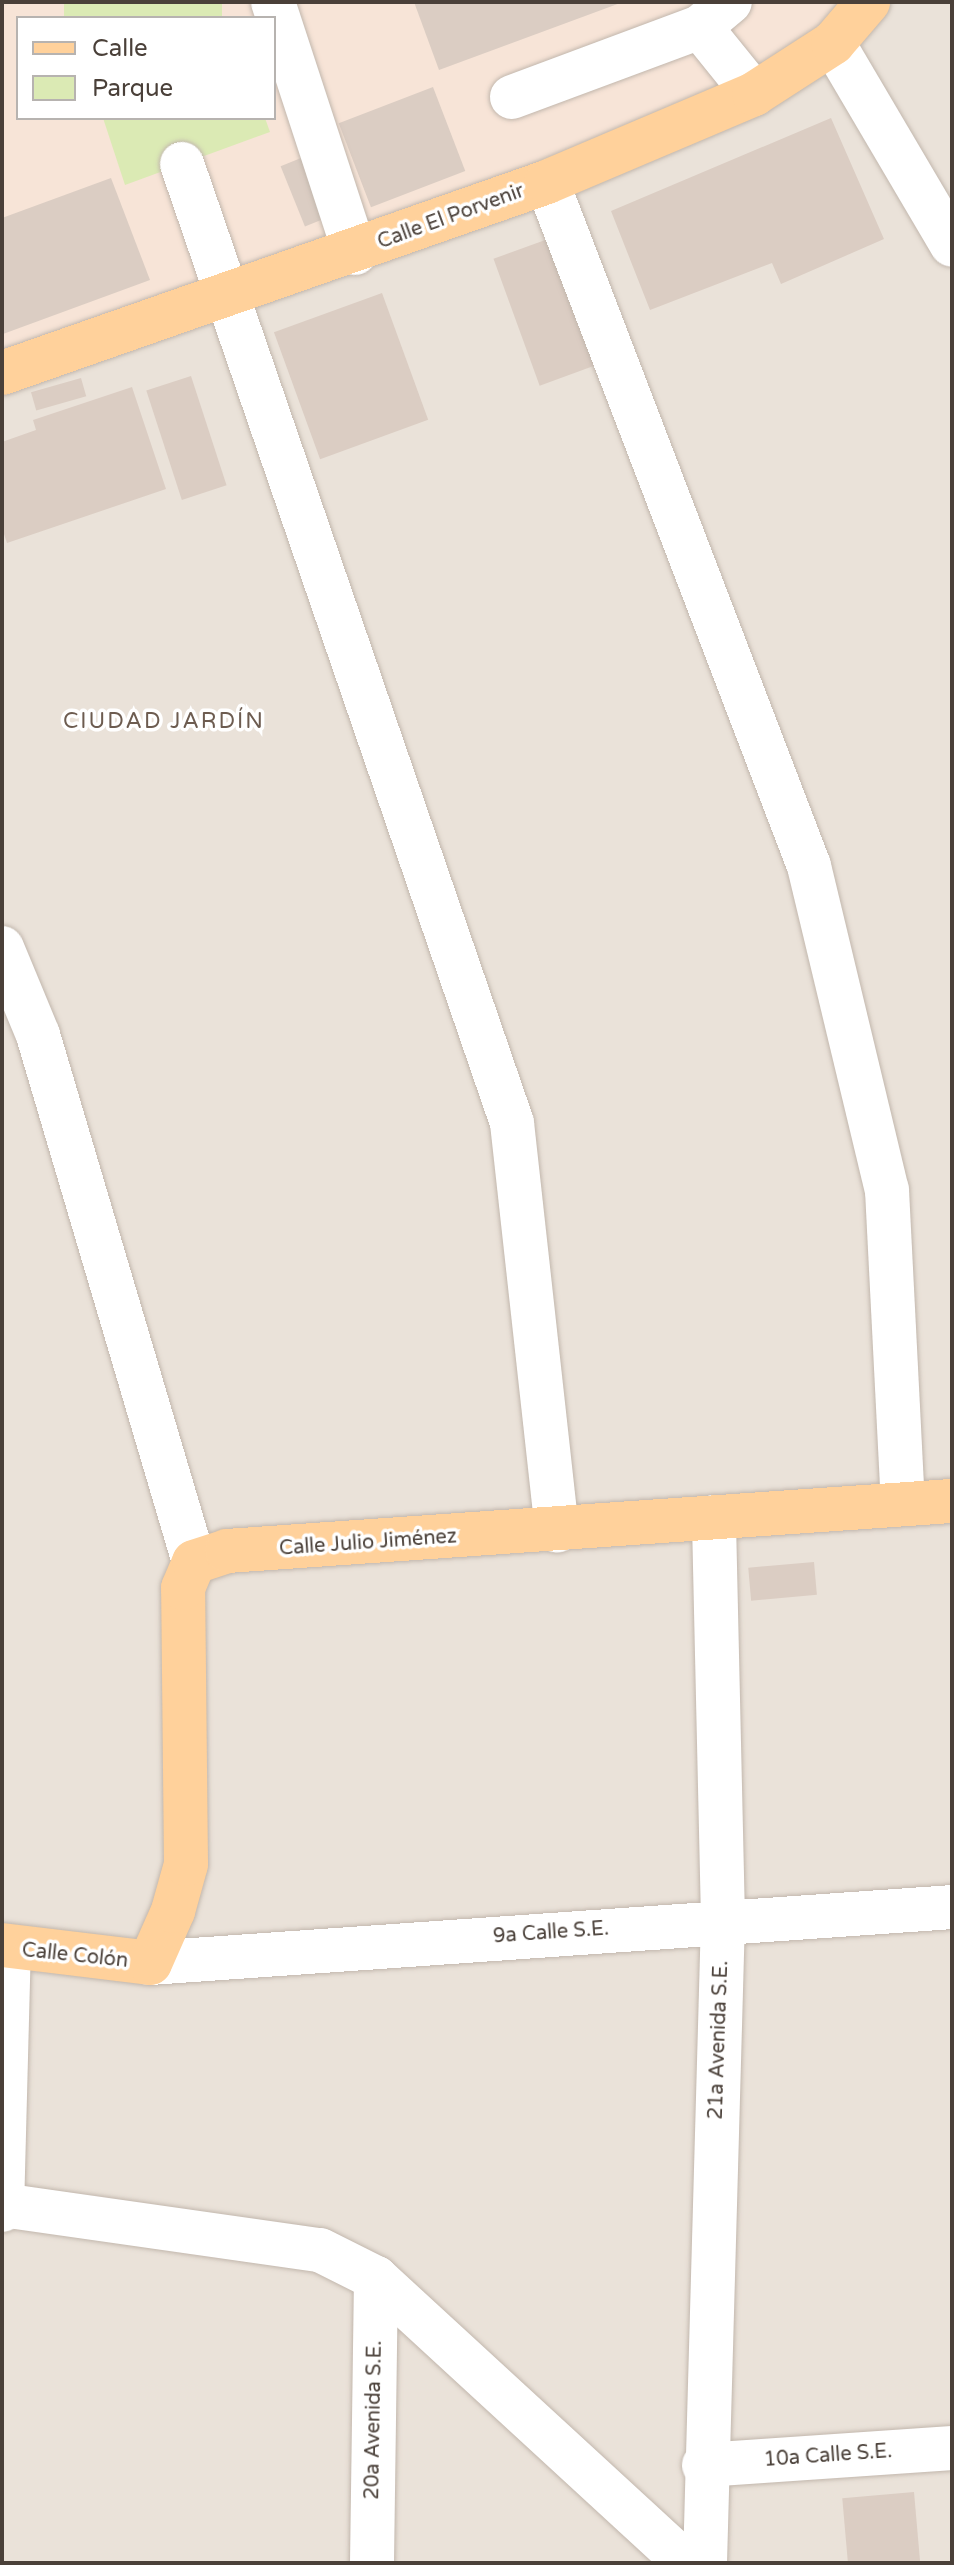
<!DOCTYPE html>
<html>
<head>
<meta charset="utf-8">
<style>
  body { margin:0 }
  #map { position:relative; width:954px; height:2565px; overflow:hidden; background:#f6f1eb; font-family:"Varela Round",sans-serif }
  div>[style] { position:absolute }
  [style*='--x'] { left:calc(var(--x)*1px); top:calc(var(--y)*1px); width:calc(var(--w)*1px); rotate:calc(var(--a)*1deg) }
  .residential>* { inset:0; background:#eae2d9 }
  .commercial>* { inset:0; background:#f7e4d7 }
  .green>* { inset:0; background:#dbeab4; transform-origin:0 0 }
  .building>* { inset:0; background:#dbcdc3; transform-origin:0 0 }
  .roads { filter:drop-shadow(0 0 2px #c2b7ad) drop-shadow(0 0 2px #c2b7ad) }
  .minor>* { height:44px; margin:-22px; padding:0 22px; transform-origin:22px; border-radius:22px; background:#fff }
  .major>* { height:44px; margin:-22px; padding:0 22px; transform-origin:22px; border-radius:22px; background:#ffd19b }
  span { translate:-50% -50%; white-space:nowrap; text-align:center; line-height:1.15; -webkit-text-stroke:7px #fff; paint-order:stroke }
  .street-label { font-size:20px; color:#4a4039 }
  .neighbourhood-label { font-size:22px; color:#6d5c50; letter-spacing:2px }
  .frame { position:absolute; inset:0; border:4px solid #4a4039; pointer-events:none }
  .legend { position:absolute; left:16px; top:16px; width:260px; height:104px; box-sizing:border-box; background:#fff; border:2px solid #b7b3b0; margin:0; padding:10px 14px; list-style:none; font-size:24px; color:#4a4039 }
  .legend li { display:flex; align-items:center; gap:16px; height:40px }
  .legend b { width:40px; border:2px solid #b7b3b0 }
</style>
</head>
<body>
<div id="map">
  <div class="residential">
    <i style="clip-path:polygon(evenodd,2px 2px,952px 2px,952px 2563px,2px 2563px,2px 2px,18px 18px,274px 18px,274px 118px,18px 118px,18px 18px)"></i>
  </div>
  <div class="commercial">
    <i style="clip-path:polygon(evenodd,2px 2px,868px 2px,754px 94px,2px 373px,2px 2px,18px 18px,274px 18px,274px 118px,18px 118px,18px 18px)"></i>
  </div>
  <div class="green">
    <i style="left:64px;top:2px;width:158px;height:17px"></i>
    <i style="clip-path:polygon(103px 118px,265px 118px,270px 132px,125px 185px)"></i>
  </div>
  <div class="building">
    <i style="clip-path:polygon(414px 2px,623px 2px,439px 70px)"></i>
    <i style="left:433px;top:87px;width:90px;height:101px;rotate:69deg"></i>
    <i style="clip-path:polygon(831px 118px,884px 239px,781px 284px,772px 263px,650px 310px,611px 211px)"></i>
    <i style="left:301px;top:158px;width:65px;height:22px;rotate:68deg"></i>
    <i style="clip-path:polygon(111px 178px,150px 280px,3px 334px,2px 218px)"></i>
    <i style="left:548px;top:239px;width:135px;height:58px;rotate:70deg"></i>
    <i style="left:382px;top:293px;width:135px;height:115px;rotate:70deg"></i>
    <i style="left:191px;top:376px;width:115px;height:47px;rotate:72deg"></i>
    <i style="left:81px;top:378px;width:19px;height:52px;rotate:74deg"></i>
    <i style="clip-path:polygon(132px 387px,166px 489px,7px 543px,2px 528px,2px 442px,36px 430px,33px 420px)"></i>
    <i style="left:814px;top:1562px;width:33px;height:66px;rotate:85deg"></i>
    <i style="left:914px;top:2492px;width:71px;height:72px;rotate:85deg"></i>
  </div>
  <div class="roads">
    <div class="minor">
      <i style="--x:273;--y:2;--w:264;--a:71.9"></i>
      <i style="--x:700;--y:27;--w:86;--a:51.1"></i>
      <i style="--x:833;--y:43;--w:234;--a:59.5"></i>
      <i style="--x:512;--y:97;--w:201;--a:-20.4"></i>
      <i style="--x:700;--y:27;--w:39;--a:-40"></i>
      <i style="--x:182;--y:164;--w:1014;--a:71.01"></i>
      <i style="--x:512;--y:1123;--w:410;--a:83.7"></i>
      <i style="--x:547;--y:182;--w:732;--a:69.04"></i>
      <i style="--x:809;--y:866;--w:333;--a:76.5"></i>
      <i style="--x:887;--y:1190;--w:314;--a:87.1"></i>
      <i style="--x:2;--y:948;--w:94;--a:67.5"></i>
      <i style="--x:38;--y:1035;--w:550;--a:73.51"></i>
      <i style="--x:150;--y:1963;--w:804;--a:-3.99"></i>
      <i style="--x:2;--y:2205;--w:321;--a:8.1"></i>
      <i style="--x:320;--y:2250;--w:63;--a:26.6"></i>
      <i style="--x:376;--y:2278;--w:421;--a:42.6"></i>
      <i style="--x:2;--y:2210;--w:261;--a:-88.5"></i>
      <i style="--x:704;--y:2465;--w:249;--a:-3.9"></i>
      <i style="--x:372;--y:2563;--w:285;--a:-89.2"></i>
      <i style="--x:705;--y:2563;--w:644;--a:-88.4"></i>
      <i style="--x:723;--y:1919;--w:402;--a:-91.3"></i>
    </div>
    <div class="major">
      <i style="--x:2;--y:373;--w:577;--a:-19.31"></i>
      <i style="--x:547;--y:182;--w:225;--a:-23"></i>
      <i style="--x:754;--y:94;--w:94;--a:-32.8"></i>
      <i style="--x:833;--y:43;--w:54;--a:-49.5"></i>
      <i style="--x:2;--y:1945;--w:149;--a:6.9"></i>
      <i style="--x:150;--y:1963;--w:57;--a:-66.1"></i>
      <i style="--x:173;--y:1911;--w:49;--a:-74.5"></i>
      <i style="--x:186;--y:1864;--w:276;--a:-90.6"></i>
      <i style="--x:183;--y:1588;--w:28;--a:-67"></i>
      <i style="--x:194;--y:1562;--w:35;--a:-18"></i>
      <i style="--x:227;--y:1551;--w:727;--a:-3.95"></i>
    </div>
  </div>
  <div class="street-label">
    <span style="left:451px;top:217px;rotate:-20deg">Calle El Porvenir</span>
    <span style="left:368px;top:1543px;rotate:-4deg">Calle Julio Jiménez</span>
    <span style="left:551px;top:1933px;rotate:-4deg">9a Calle S.E.</span>
    <span style="left:75px;top:1956px;rotate:6deg">Calle Colón</span>
    <span style="left:719px;top:2040px;rotate:-88deg">21a Avenida S.E.</span>
    <span style="left:374px;top:2420px;rotate:-89deg">20a Avenida S.E.</span>
    <span style="left:828px;top:2456px;rotate:-4deg">10a Calle S.E.</span>
  </div>
  <div class="neighbourhood-label">
    <span style="left:164px;top:722px">CIUDAD JARDÍN</span>
  </div>
  <div class="frame"></div>
  <ul class="legend">
  <li><b style="height:10px;background:#ffd19b"></b>Calle</li>
  <li><b style="height:22px;background:#dbeab4"></b>Parque</li>
  </ul>
</div>
</body>
</html>
